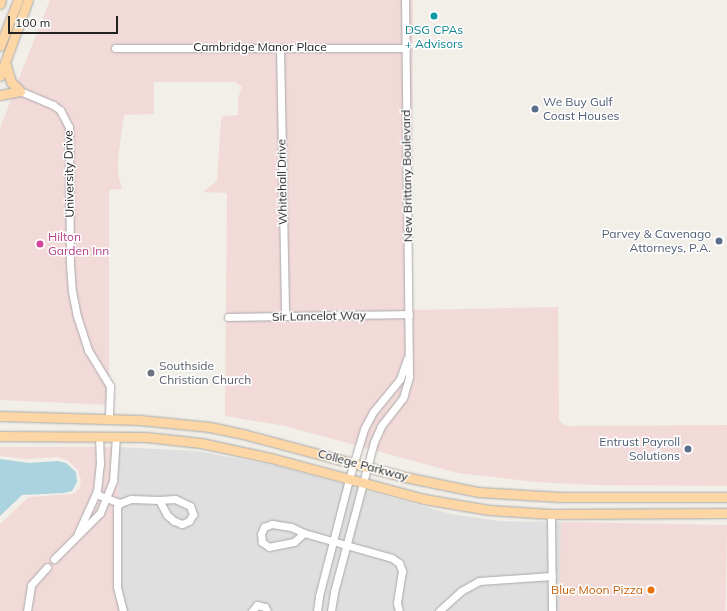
<!DOCTYPE html>
<html>
<head>
<meta charset="utf-8">
<style>
  body { margin:0 }
  #map { position:relative; width:727px; height:611px; overflow:hidden; background:#f2efe9; font-family:Mulish,sans-serif }
  div>[style] { position:absolute }
  [style*='--x'] { left:calc(var(--x)*1px); top:calc(var(--y)*1px); width:calc(var(--w)*1px); rotate:calc(var(--a)*1deg) }
  .residential>* { inset:0; background:#e0dfdf }
  .commercial>* { inset:0; background:#f2dad9; transform-origin:0 0 }
  .water>* { inset:0; background:#aad3df }
  .roads { filter:drop-shadow(0 0 1px #a9a9a9) drop-shadow(0 0 1px #a9a9a9) }
  .minor>* { height:7px; margin:-3.5px; padding:0 3.5px; transform-origin:3.5px; border-radius:3.5px; background:#fff }
  .major>* { height:9px; margin:-4.5px; padding:0 4.5px; transform-origin:4.5px; border-radius:4.5px; background:#fcd6a4 }
  .dots>* { width:11px; height:11px; translate:-50% -50%; box-sizing:border-box; border:2px solid #fff; border-radius:50% }
  span { translate:-50% -50%; white-space:nowrap; text-align:center; line-height:1.15; -webkit-text-stroke:3px #fff; paint-order:stroke }
  .culture-label { font-size:12px; color:#0d838f }
  .street-label { font-size:12px; color:#222 }
  .service-label { font-size:12px; color:#4e5e75 }
  .left { translate:0 -50%; text-align:left }
  .right { translate:-100% -50%; text-align:right }
  .hotel-label { font-size:12px; color:#b23c85 }
  .worship-label { font-size:12px; color:#5b616d }
  .food-label { font-size:12px; color:#c56008 }
  .scale { position:absolute; left:8px; top:16px; width:110px; height:18px; box-sizing:border-box; border:2px solid #222; border-top:0; padding-left:5px; font-size:12px; line-height:14px; white-space:nowrap; color:#222; -webkit-text-stroke:3px #fff; paint-order:stroke }
</style>
</head>
<body>
<div id="map">
  <div class="residential">
    <i style="clip-path:polygon(118px 447px,196px 451px,277px 466px,451px 514px,500px 521px,561px 522px,561px 611px,120px 611px)"></i>
  </div>
  <div class="commercial">
    <i style="clip-path:polygon(50px 0,413px 0,412px 310px,558px 307px,559px 421px,567px 426px,727px 425px,727px 486px,594px 485px,535px 482px,458px 473px,285px 426px,225px 416px,227px 193px,203px 192px,217px 181px,221px 120px,223px 116px,238px 115px,238px 98px,242px 87px,235px 82px,154px 82px,154px 114px,124px 115px,118px 158px,118px 174px,122px 189px,109px 190px,109px 381px,112px 405px,0 400px,0 129px,12px 96px,21px 97px,25px 90px,17px 83px)"></i>
    <i style="clip-path:polygon(0 447px,118px 447px,120px 611px,0 611px,0 524px,29px 497px,73px 494px,79px 489px,81px 480px,78px 470px,67px 460px,58px 457px,29px 459px,0 456px)"></i>
    <i style="left:561px;top:522px;width:166px;height:89px;rotate:1deg"></i>
  </div>
  <div class="water">
    <i style="clip-path:polygon(0 459px,29px 463px,57px 461px,66px 463px,76px 472px,77px 482px,72px 491px,64px 493px,22px 495px,0 516px)"></i>
  </div>
  <div class="roads">
    <div class="minor">
      <i style="--x:115;--y:48;--w:291;--a:0"></i>
      <i style="--x:280;--y:48;--w:268;--a:88.9"></i>
      <i style="--x:20;--y:91;--w:36;--a:23"></i>
      <i style="--x:53;--y:105;--w:9;--a:36"></i>
      <i style="--x:60;--y:110;--w:19;--a:62"></i>
      <i style="--x:69;--y:127;--w:137;--a:89.6"></i>
      <i style="--x:70;--y:264;--w:27;--a:86"></i>
      <i style="--x:72;--y:291;--w:25;--a:79"></i>
      <i style="--x:77;--y:316;--w:36;--a:72"></i>
      <i style="--x:88;--y:350;--w:42;--a:58.6"></i>
      <i style="--x:110;--y:386;--w:33;--a:92"></i>
      <i style="--x:228;--y:317;--w:181;--a:-0.9"></i>
      <i style="--x:96;--y:494;--w:26;--a:21"></i>
      <i style="--x:175;--y:499;--w:17;--a:25"></i>
      <i style="--x:190;--y:506;--w:9;--a:69"></i>
      <i style="--x:193;--y:514;--w:8;--a:120"></i>
      <i style="--x:189;--y:521;--w:8;--a:157"></i>
      <i style="--x:182;--y:524;--w:9;--a:-159"></i>
      <i style="--x:174;--y:521;--w:9;--a:-139"></i>
      <i style="--x:167;--y:515;--w:17;--a:-118"></i>
      <i style="--x:159;--y:500;--w:16;--a:-4"></i>
      <i style="--x:120;--y:503;--w:5;--a:127"></i>
      <i style="--x:117;--y:507;--w:80;--a:90"></i>
      <i style="--x:117;--y:587;--w:25;--a:76"></i>
      <i style="--x:120;--y:503;--w:12;--a:-20"></i>
      <i style="--x:131;--y:499;--w:28;--a:2"></i>
      <i style="--x:551;--y:514;--w:97;--a:89.4"></i>
      <i style="--x:272;--y:524;--w:19;--a:9"></i>
      <i style="--x:291;--y:527;--w:14;--a:25"></i>
      <i style="--x:304;--y:533;--w:13;--a:138"></i>
      <i style="--x:294;--y:542;--w:25;--a:169"></i>
      <i style="--x:269;--y:547;--w:9;--a:-144"></i>
      <i style="--x:262;--y:542;--w:8;--a:-97"></i>
      <i style="--x:261;--y:534;--w:8;--a:-67"></i>
      <i style="--x:264;--y:527;--w:9;--a:-21"></i>
      <i style="--x:78;--y:533;--w:46;--a:-65.7"></i>
      <i style="--x:97;--y:491;--w:27;--a:-84"></i>
      <i style="--x:100;--y:464;--w:28;--a:-92"></i>
      <i style="--x:304;--y:533;--w:91;--a:15.9"></i>
      <i style="--x:392;--y:558;--w:9;--a:36"></i>
      <i style="--x:399;--y:563;--w:9;--a:69"></i>
      <i style="--x:402;--y:571;--w:32;--a:99"></i>
      <i style="--x:397;--y:603;--w:8;--a:76"></i>
      <i style="--x:54;--y:559;--w:65;--a:-45"></i>
      <i style="--x:100;--y:513;--w:35;--a:-68"></i>
      <i style="--x:113;--y:481;--w:45;--a:-86.2"></i>
      <i style="--x:27;--y:611;--w:26;--a:-81"></i>
      <i style="--x:31;--y:585;--w:24;--a:-48"></i>
      <i style="--x:252;--y:611;--w:8;--a:-50"></i>
      <i style="--x:257;--y:605;--w:8;--a:14"></i>
      <i style="--x:265;--y:607;--w:4;--a:63"></i>
      <i style="--x:317;--y:611;--w:15;--a:-82"></i>
      <i style="--x:319;--y:596;--w:121;--a:-75.6"></i>
      <i style="--x:349;--y:479;--w:52;--a:-73.3"></i>
      <i style="--x:364;--y:429;--w:19;--a:-62"></i>
      <i style="--x:373;--y:412;--w:43;--a:-50.7"></i>
      <i style="--x:400;--y:379;--w:21;--a:-71"></i>
      <i style="--x:331;--y:611;--w:19;--a:-81"></i>
      <i style="--x:334;--y:592;--w:155;--a:-75.1"></i>
      <i style="--x:374;--y:442;--w:17;--a:-66"></i>
      <i style="--x:381;--y:426;--w:36;--a:-52"></i>
      <i style="--x:403;--y:398;--w:22;--a:-74"></i>
      <i style="--x:409;--y:377;--w:377;--a:-90.6"></i>
      <i style="--x:439;--y:611;--w:30;--a:-42"></i>
      <i style="--x:461;--y:591;--w:21;--a:-29"></i>
      <i style="--x:479;--y:581;--w:73;--a:-3.9"></i>
    </div>
    <div class="major">
      <i style="--x:0;--y:4;--w:4;--a:-76"></i>
      <i style="--x:0;--y:46;--w:49;--a:-68.6"></i>
      <i style="--x:5;--y:62;--w:21;--a:73"></i>
      <i style="--x:11;--y:82;--w:13;--a:45"></i>
      <i style="--x:0;--y:76;--w:81;--a:-69.8"></i>
      <i style="--x:0;--y:95;--w:20;--a:-11"></i>
      <i style="--x:0;--y:416;--w:140;--a:1.6"></i>
      <i style="--x:140;--y:420;--w:70;--a:5.7"></i>
      <i style="--x:210;--y:427;--w:34;--a:12"></i>
      <i style="--x:243;--y:434;--w:168;--a:14.9"></i>
      <i style="--x:405;--y:477;--w:75;--a:11.6"></i>
      <i style="--x:478;--y:492;--w:82;--a:3.5"></i>
      <i style="--x:560;--y:497;--w:167;--a:0"></i>
      <i style="--x:0;--y:436;--w:146;--a:0.4"></i>
      <i style="--x:146;--y:437;--w:55;--a:6.2"></i>
      <i style="--x:201;--y:443;--w:72;--a:12.1"></i>
      <i style="--x:271;--y:458;--w:158;--a:15"></i>
      <i style="--x:424;--y:499;--w:66;--a:9.6"></i>
      <i style="--x:489;--y:510;--w:62;--a:3.7"></i>
      <i style="--x:551;--y:514;--w:176;--a:-0.3"></i>
    </div>
  </div>
  <div class="dots">
    <i style="left:434px;top:16px;background:#0f9aa8"></i>
    <i style="left:535px;top:109px;background:#5c6f8a"></i>
    <i style="left:719px;top:241px;background:#5c6f8a"></i>
    <i style="left:40px;top:244px;background:#d1479c"></i>
    <i style="left:151px;top:373px;background:#6b7280"></i>
    <i style="left:688px;top:449px;background:#5c6f8a"></i>
    <i style="left:651px;top:590px;background:#e8710a"></i>
  </div>
  <div class="culture-label">
    <span style="left:434px;top:37px">DSG CPAs<br>+ Advisors</span>
  </div>
  <div class="street-label">
    <span style="left:260px;top:47px">Cambridge Manor Place</span>
    <span style="left:69px;top:174px;rotate:-91deg">University Drive</span>
    <span style="left:407px;top:176px;rotate:-91deg">New Brittany Boulevard</span>
    <span style="left:282px;top:182px;rotate:-91deg">Whitehall Drive</span>
    <span style="left:319px;top:316px;rotate:-1deg">Sir Lancelot Way</span>
    <span style="left:363px;top:465px;rotate:15deg">College Parkway</span>
  </div>
  <div class="service-label">
    <span class="left" style="left:543px;top:109px">We Buy Gulf<br>Coast Houses</span>
    <span class="right" style="left:711px;top:241px">Parvey &amp; Cavenago<br>Attorneys, P.A.</span>
    <span class="right" style="left:680px;top:449px">Entrust Payroll<br>Solutions</span>
  </div>
  <div class="hotel-label">
    <span class="left" style="left:48px;top:244px">Hilton<br>Garden Inn</span>
  </div>
  <div class="worship-label">
    <span class="left" style="left:159px;top:373px">Southside<br>Christian Church</span>
  </div>
  <div class="food-label">
    <span class="right" style="left:643px;top:590px">Blue Moon Pizza</span>
  </div>
  <div class="scale">100 m</div>
</div>
</body>
</html>
